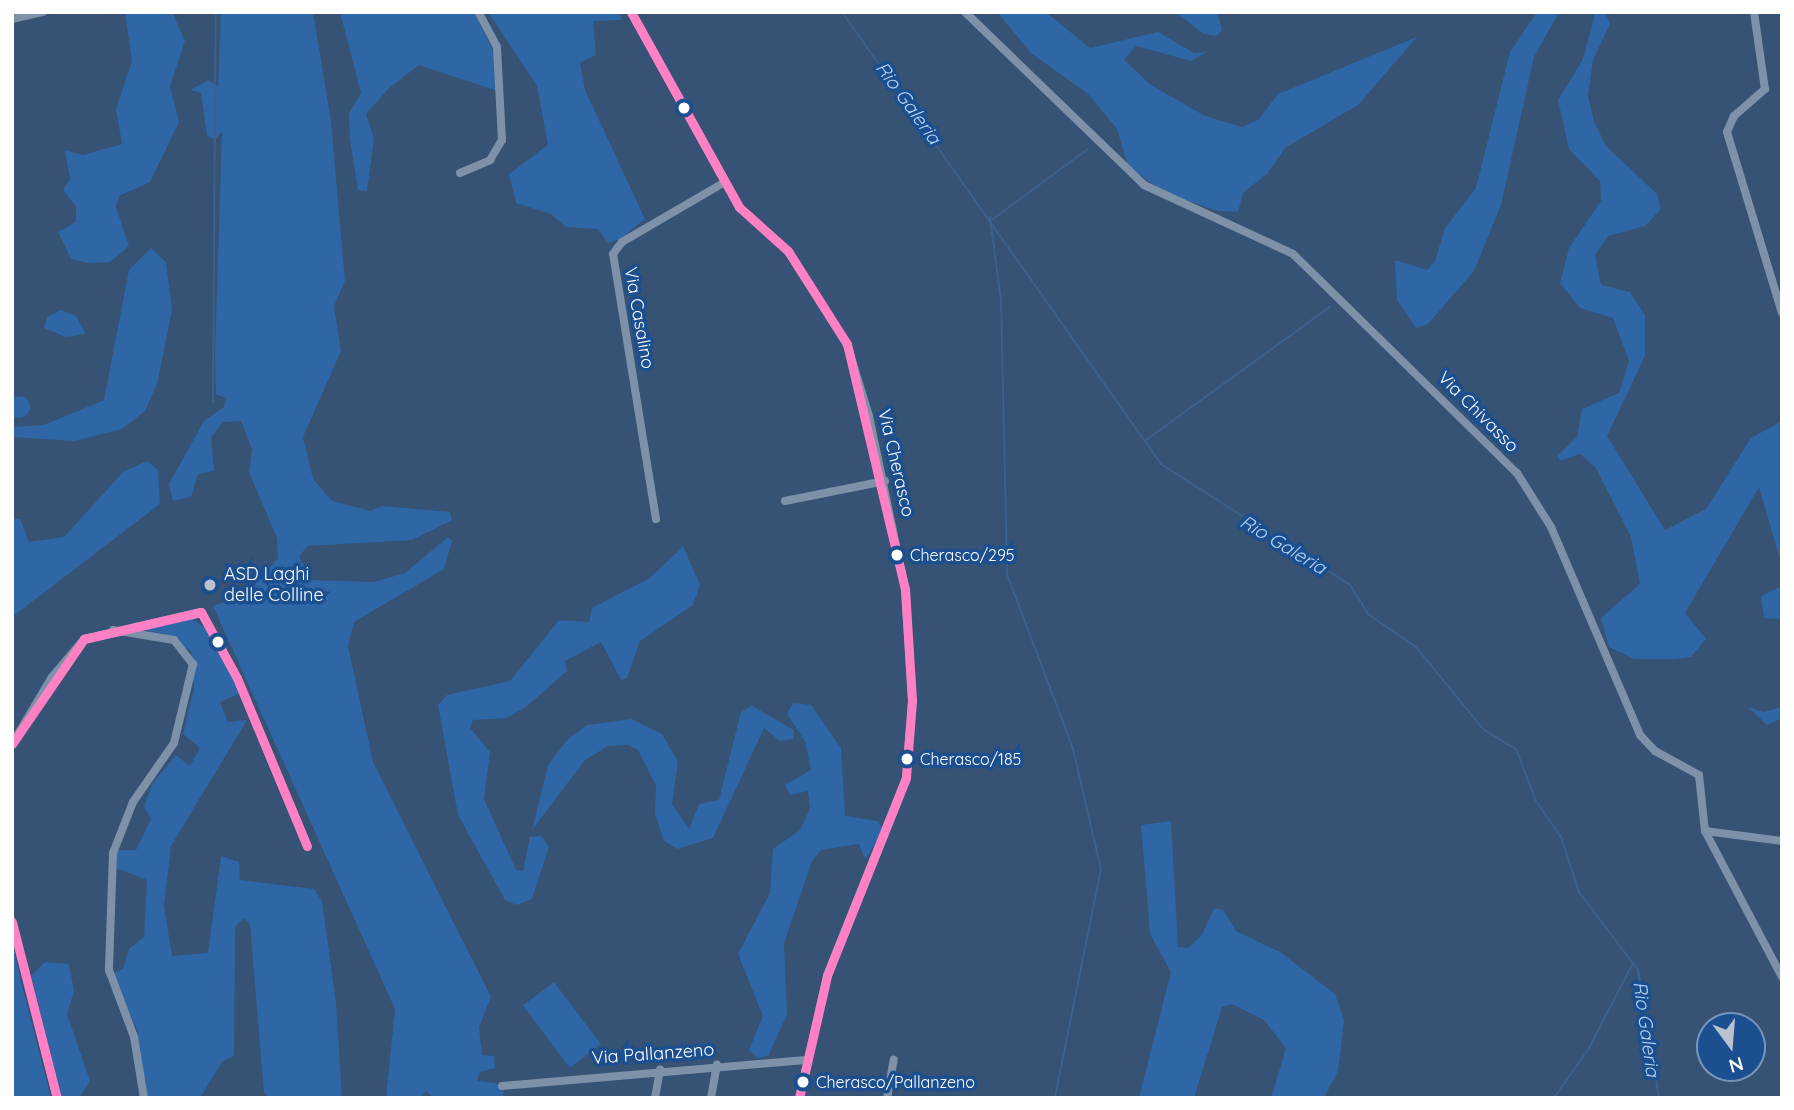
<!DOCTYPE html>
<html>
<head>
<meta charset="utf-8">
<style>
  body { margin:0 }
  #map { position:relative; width:1794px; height:1110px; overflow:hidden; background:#365274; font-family:Quicksand,sans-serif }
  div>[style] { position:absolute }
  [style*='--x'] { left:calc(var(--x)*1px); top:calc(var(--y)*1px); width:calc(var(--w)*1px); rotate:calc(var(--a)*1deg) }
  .green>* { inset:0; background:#2f66a5; transform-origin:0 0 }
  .round { border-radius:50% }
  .stream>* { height:2px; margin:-1px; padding:0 1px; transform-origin:1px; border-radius:1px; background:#3b618d }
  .minor>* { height:8px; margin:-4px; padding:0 4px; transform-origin:4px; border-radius:4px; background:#7d92a8 }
  .bus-1>* { height:9px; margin:-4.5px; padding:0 4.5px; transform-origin:4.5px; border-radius:4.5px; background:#ff80c5 }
  .dots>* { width:19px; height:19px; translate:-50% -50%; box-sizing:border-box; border:4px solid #1b4f8f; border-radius:50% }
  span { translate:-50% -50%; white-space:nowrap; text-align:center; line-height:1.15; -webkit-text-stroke:7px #1b4f8f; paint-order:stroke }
  .bus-label { font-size:16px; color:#fff }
  .left { translate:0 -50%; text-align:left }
  .street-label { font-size:18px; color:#fff }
  .poi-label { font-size:18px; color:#fff }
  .water-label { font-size:19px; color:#b5d3f5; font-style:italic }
  .frame { position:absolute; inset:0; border:14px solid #fff; pointer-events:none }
  .north { position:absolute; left:1696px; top:1012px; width:70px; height:70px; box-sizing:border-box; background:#1b4f8f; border:2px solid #7695bc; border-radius:50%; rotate:164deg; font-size:19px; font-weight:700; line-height:28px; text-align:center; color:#fff }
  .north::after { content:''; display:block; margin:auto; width:24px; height:32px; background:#b9c2ce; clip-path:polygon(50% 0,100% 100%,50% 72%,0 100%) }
</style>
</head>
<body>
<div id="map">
  <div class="green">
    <i style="clip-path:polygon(125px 12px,172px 12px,185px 41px,170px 86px,179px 122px,150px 182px,119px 196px,116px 207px,129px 246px,110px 262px,87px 263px,71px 259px,58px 232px,76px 222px,76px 206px,63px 190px,70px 179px,65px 150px,83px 155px,122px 144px,116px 109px,132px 61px)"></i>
    <i style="clip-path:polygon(221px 12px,313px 12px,331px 121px,345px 281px,334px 306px,341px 351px,303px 437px,313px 479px,332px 501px,370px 511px,382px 506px,450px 512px,452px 520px,412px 540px,308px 546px,299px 556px,310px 580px,374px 582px,405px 573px,448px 537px,452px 541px,444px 569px,354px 622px,348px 646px,373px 762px,491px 997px,479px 1027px,482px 1055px,494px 1056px,495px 1068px,480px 1072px,477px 1081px,496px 1083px,504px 1089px,502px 1098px,434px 1098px,426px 1091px,421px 1098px,386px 1098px,395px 1009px,213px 606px,247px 594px,278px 558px,277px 538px,249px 472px,252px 449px,241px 421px,223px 422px,211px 437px,214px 471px,198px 474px,191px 497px,173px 501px,169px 484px,204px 421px,224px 407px,225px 398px,216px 394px,215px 353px,222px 131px,216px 139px,207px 136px,201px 93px,190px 90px,208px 80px,218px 86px)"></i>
    <i style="clip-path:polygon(340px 12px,474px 12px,497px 59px,498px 91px,419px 65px,389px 88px,366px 114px,374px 139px,367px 191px,358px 190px,350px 139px,349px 113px,361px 93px)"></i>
    <i style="clip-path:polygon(488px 12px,620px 12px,622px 20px,593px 21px,596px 55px,580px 63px,585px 90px,645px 219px,620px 239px,608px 243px,598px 229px,566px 227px,551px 214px,516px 203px,509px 174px,548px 145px,537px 86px)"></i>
    <i style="clip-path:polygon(997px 12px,1046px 12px,1090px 48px,1158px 32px,1194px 53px,1207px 52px,1191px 61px,1136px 46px,1124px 60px,1151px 85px,1205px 116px,1242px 127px,1259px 119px,1278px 94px,1417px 37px,1358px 105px,1285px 148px,1268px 173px,1243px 193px,1238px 212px,1217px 211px,1164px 192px,1128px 166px,1117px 129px,1088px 94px,1031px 53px)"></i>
    <i style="clip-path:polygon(1175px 12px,1217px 12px,1222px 30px,1217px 36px,1204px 34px)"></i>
    <i style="clip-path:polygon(1537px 12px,1559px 12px,1534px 57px,1501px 205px,1474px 271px,1428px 324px,1416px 328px,1397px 300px,1395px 260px,1427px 270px,1435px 261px,1445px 228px,1476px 188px,1510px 52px)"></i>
    <i style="clip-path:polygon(1605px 12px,1610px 24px,1593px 60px,1588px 96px,1594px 121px,1606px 146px,1657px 194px,1661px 209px,1645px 226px,1608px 236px,1595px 255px,1601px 285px,1630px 292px,1645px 315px,1645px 356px,1607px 436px,1665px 530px,1706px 509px,1751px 438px,1782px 421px,1782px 566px,1759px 487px,1685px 613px,1706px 639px,1691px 657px,1674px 659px,1634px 659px,1609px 647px,1601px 618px,1640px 584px,1631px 537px,1596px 468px,1580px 454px,1560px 461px,1557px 456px,1577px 437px,1582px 409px,1619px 393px,1629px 361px,1613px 318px,1580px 308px,1560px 283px,1569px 248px,1601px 201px,1600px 181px,1569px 149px,1558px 100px,1583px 59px,1595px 13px)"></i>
    <i style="clip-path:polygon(151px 248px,166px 262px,172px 310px,157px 384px,145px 411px,122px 429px,74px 441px,12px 437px,12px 427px,44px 425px,104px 400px,129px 270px)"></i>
    <i style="clip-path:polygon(61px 310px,76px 316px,86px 334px,66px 337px,44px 328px,47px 317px)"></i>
    <i class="round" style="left:8px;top:396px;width:22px;height:22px"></i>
    <i style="clip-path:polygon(147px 461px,158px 470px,160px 504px,12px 617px,13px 519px,20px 519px,29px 542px,64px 537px,123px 472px)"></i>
    <i style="clip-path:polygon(683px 546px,700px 585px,693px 605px,640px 641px,627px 678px,621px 680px,601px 642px,565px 661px,567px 671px,526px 707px,506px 718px,473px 720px,470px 728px,490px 752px,484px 799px,516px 870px,523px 871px,530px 837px,542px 836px,549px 847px,532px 899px,517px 905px,505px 900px,458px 815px,438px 705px,447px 695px,510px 681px,559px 620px,589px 622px,592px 608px,650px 578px)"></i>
    <i style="clip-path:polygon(1782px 586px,1782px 619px,1764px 618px,1761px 596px)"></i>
    <i style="clip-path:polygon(192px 618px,208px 631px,240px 693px,220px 702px,228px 722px,247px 720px,171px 846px,164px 906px,172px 956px,208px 953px,221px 856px,239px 862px,240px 880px,314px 889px,322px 901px,336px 1003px,342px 1098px,269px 1098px,264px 1092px,250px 925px,244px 918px,235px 927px,234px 1056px,222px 1062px,200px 1098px,147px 1098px,137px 1030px,112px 974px,123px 969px,129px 949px,144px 937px,147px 880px,116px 868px,115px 850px,136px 850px,151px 819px,144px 806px,153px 783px,176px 755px,190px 766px,200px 748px,183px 734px,194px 689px,191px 651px,164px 634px,136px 628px)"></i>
    <i style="clip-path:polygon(793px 703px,811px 705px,841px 748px,845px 816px,877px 821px,884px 830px,865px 859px,859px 844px,821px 850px,812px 861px,784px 943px,787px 1015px,768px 1056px,757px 1058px,749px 1050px,763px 1016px,738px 954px,770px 893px,773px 849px,800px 830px,810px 809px,808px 791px,790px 795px,785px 785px,811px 770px,805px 741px,787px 714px)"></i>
    <i style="clip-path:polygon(752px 706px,794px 730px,793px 739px,780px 741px,764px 728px,713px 838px,677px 849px,664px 841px,655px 814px,656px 786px,638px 750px,628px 745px,608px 746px,585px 760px,532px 830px,548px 765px,567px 740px,587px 725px,632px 719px,662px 734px,678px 762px,672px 804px,689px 829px,699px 804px,719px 800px,741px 712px)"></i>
    <i style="clip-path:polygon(1748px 707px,1764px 712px,1782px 707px,1782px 718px,1767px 725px)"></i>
    <i style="clip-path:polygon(1171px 821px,1178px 947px,1188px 948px,1202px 935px,1214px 908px,1223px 910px,1236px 931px,1280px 952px,1335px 994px,1344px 1020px,1338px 1071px,1324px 1098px,1271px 1098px,1286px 1048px,1264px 1020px,1232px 1004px,1222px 1007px,1194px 1098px,1139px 1098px,1171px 972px,1150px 934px,1141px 825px)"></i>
    <i style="clip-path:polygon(12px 940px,21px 982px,51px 1098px,12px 1098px)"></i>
    <i style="clip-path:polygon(45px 962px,69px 964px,74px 991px,67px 1014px,90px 1081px,79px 1098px,61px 1098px,31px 976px)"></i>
    <i style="left:554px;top:982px;width:78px;height:39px;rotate:53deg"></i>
  </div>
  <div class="stream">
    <i style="--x:842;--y:12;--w:553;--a:54.79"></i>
    <i style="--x:1161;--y:464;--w:224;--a:32.6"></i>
    <i style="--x:1350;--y:585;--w:34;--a:58"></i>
    <i style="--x:1368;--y:614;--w:58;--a:34.5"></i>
    <i style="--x:1416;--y:647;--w:107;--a:50.7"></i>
    <i style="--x:1484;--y:730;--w:37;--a:31"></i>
    <i style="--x:1516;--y:749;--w:56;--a:69"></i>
    <i style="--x:1536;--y:801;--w:44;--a:55.2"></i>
    <i style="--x:1561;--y:837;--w:58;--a:71.9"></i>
    <i style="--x:1579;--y:892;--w:98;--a:52.9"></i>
    <i style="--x:1638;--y:970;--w:130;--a:80.7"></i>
    <i style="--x:990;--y:217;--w:85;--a:82.5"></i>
    <i style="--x:1001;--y:301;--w:273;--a:88.7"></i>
    <i style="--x:1007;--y:574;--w:187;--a:69.3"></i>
    <i style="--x:1073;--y:749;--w:123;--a:76.9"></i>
    <i style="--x:1101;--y:869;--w:234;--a:101.4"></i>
    <i style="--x:993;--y:219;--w:118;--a:-36.4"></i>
    <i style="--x:213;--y:402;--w:390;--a:-89.6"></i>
    <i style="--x:1146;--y:440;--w:227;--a:-35.9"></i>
    <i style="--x:1554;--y:1098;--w:61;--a:-55"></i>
    <i style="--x:1589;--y:1048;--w:96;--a:-62.6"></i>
  </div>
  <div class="minor">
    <i style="--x:631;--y:12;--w:223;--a:61"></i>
    <i style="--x:739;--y:207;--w:66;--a:41.9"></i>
    <i style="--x:788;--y:251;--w:110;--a:57.6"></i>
    <i style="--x:847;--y:344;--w:75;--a:73"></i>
    <i style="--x:869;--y:416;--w:177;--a:78.2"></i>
    <i style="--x:905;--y:589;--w:112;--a:86.4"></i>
    <i style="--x:912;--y:701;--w:77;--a:94.5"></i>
    <i style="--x:906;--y:778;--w:213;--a:111.8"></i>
    <i style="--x:827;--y:976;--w:125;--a:102.9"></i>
    <i style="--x:965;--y:12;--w:249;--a:44"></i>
    <i style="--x:1144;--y:185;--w:164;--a:24.8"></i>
    <i style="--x:1293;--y:254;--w:313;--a:44.4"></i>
    <i style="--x:1517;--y:473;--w:64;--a:57.8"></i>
    <i style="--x:1551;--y:527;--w:226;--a:66.8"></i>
    <i style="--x:1640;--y:735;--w:22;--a:47"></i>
    <i style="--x:1655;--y:751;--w:50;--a:28.6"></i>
    <i style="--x:1699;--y:775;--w:56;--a:83.9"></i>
    <i style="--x:1705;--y:831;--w:165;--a:62.2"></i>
    <i style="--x:1754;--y:12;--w:78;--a:81.9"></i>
    <i style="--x:1765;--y:89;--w:41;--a:138.9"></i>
    <i style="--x:1734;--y:116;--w:17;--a:114"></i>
    <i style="--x:1727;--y:132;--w:189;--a:73.1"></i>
    <i style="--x:12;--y:19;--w:32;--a:-13"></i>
    <i style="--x:460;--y:173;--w:33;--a:-23"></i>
    <i style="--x:490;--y:160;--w:23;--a:-59"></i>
    <i style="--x:502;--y:140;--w:93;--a:-93.1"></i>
    <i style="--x:497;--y:47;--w:40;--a:-118"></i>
    <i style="--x:785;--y:501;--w:102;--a:-11.3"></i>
    <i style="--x:656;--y:519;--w:268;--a:-99.2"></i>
    <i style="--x:613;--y:254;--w:15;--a:-53"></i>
    <i style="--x:622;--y:242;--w:119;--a:-30.2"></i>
    <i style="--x:113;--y:630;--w:62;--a:9.3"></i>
    <i style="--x:174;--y:640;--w:31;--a:52"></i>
    <i style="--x:193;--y:664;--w:81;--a:103.5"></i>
    <i style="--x:174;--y:743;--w:72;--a:124.8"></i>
    <i style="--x:133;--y:802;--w:55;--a:111.4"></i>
    <i style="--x:113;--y:853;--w:117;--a:92"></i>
    <i style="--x:109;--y:970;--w:72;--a:69.5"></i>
    <i style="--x:134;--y:1037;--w:62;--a:80.7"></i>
    <i style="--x:12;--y:744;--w:78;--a:-59.2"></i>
    <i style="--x:52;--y:677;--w:50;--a:-49.9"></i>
    <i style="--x:84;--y:639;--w:120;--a:-13"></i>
    <i style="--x:201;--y:612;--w:75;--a:61.4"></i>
    <i style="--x:237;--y:678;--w:182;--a:67.4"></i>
    <i style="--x:1705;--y:831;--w:78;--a:7.4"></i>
    <i style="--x:12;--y:921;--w:183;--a:75.7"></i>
    <i style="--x:502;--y:1086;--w:305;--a:-4.9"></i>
    <i style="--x:655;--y:1098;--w:29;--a:-80"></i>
    <i style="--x:711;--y:1098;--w:34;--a:-80"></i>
    <i style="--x:887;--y:1098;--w:39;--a:-80"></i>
  </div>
  <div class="bus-1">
    <i style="--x:631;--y:12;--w:223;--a:61"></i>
    <i style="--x:739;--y:207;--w:66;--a:41.9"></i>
    <i style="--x:788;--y:251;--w:110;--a:57.6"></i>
    <i style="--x:847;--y:344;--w:252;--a:76.7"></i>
    <i style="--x:905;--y:589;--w:112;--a:86.4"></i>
    <i style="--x:912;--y:701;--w:77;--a:94.5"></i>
    <i style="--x:906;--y:778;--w:213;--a:111.8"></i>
    <i style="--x:827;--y:976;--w:125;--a:102.9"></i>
    <i style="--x:12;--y:744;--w:127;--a:-55.6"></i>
    <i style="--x:84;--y:639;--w:120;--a:-13"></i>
    <i style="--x:201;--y:612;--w:75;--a:61.4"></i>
    <i style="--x:237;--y:678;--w:182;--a:67.4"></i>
    <i style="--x:12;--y:922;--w:182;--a:75.7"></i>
  </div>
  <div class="dots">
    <i style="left:684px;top:108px;background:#fff"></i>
    <i style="left:897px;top:555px;background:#fff"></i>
    <i style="left:210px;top:585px;background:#b9c2ce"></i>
    <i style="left:218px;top:642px;background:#fff"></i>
    <i style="left:907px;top:759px;background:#fff"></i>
    <i style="left:803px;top:1082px;background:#fff"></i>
  </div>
  <div class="bus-label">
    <span class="left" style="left:910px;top:555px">Cherasco/295</span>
    <span class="left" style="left:920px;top:759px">Cherasco/185</span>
    <span class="left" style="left:816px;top:1082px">Cherasco/Pallanzeno</span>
  </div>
  <div class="street-label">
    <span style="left:639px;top:318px;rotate:80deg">Via Casalino</span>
    <span style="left:1478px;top:412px;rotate:45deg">Via Chivasso</span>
    <span style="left:896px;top:463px;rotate:77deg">Via Cherasco</span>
    <span style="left:653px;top:1054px;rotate:-4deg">Via Pallanzeno</span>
  </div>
  <div class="poi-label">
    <span class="left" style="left:224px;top:585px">ASD Laghi<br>delle Colline</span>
  </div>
  <div class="water-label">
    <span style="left:908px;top:103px;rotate:54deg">Rio Galeria</span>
    <span style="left:1283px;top:545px;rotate:31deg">Rio Galeria</span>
    <span style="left:1646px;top:1029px;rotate:82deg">Rio Galeria</span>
  </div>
  <div class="frame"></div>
  <div class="north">N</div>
</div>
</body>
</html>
